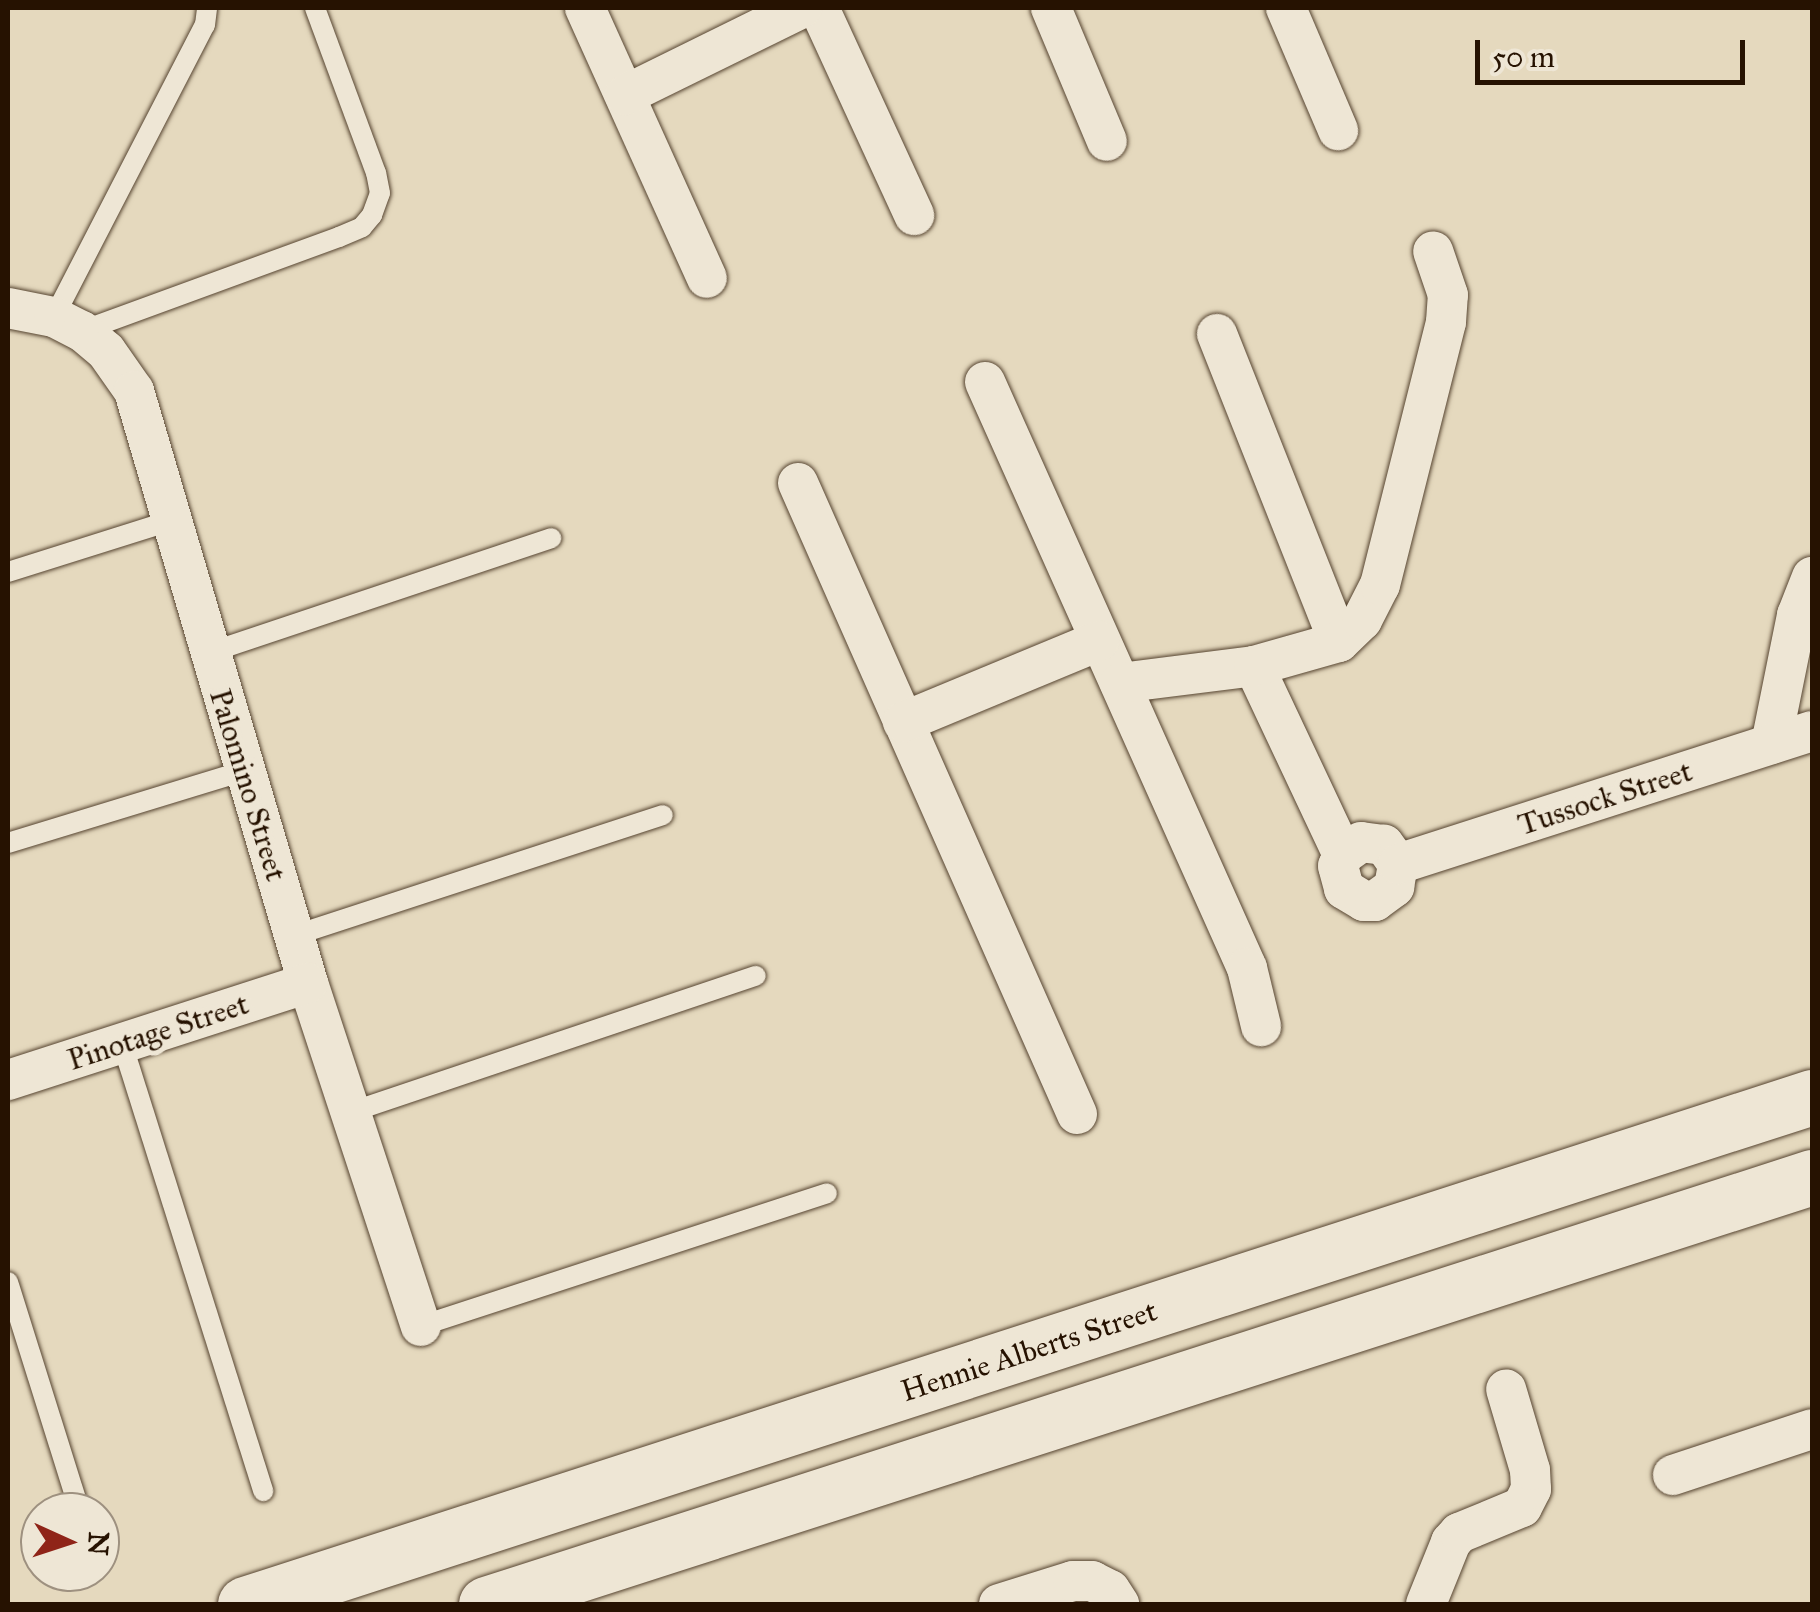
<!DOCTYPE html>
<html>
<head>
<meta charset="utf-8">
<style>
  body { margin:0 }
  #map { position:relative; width:1820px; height:1612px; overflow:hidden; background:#e5d9be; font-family:"IM FELL Great Primer",serif }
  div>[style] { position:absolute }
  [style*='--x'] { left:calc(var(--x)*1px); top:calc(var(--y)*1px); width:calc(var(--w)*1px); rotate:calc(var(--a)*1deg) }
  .roads { filter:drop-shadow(0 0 2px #564430) drop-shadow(0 0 2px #564430) }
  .lane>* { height:20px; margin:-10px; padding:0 10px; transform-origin:10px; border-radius:10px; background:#eee6d5 }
  .street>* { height:40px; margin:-20px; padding:0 20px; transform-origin:20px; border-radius:20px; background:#eee6d5 }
  .secondary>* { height:55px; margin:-27.5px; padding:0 27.5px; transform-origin:27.5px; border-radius:27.5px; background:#eee6d5 }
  span { translate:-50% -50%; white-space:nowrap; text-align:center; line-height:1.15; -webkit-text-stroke:10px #eee6d5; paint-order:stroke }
  .street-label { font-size:30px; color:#261201 }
  .frame { position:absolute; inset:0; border:10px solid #261201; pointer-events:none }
  .north { position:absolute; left:20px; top:1492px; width:100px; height:100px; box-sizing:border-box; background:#eee6d5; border:2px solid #9e9180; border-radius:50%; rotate:93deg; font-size:28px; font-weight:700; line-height:40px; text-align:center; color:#261201 }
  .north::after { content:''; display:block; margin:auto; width:35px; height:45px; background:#8f2418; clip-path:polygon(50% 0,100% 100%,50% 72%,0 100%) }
  .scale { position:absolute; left:1475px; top:40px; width:270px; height:45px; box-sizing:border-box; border:5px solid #261201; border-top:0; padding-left:12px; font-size:30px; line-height:35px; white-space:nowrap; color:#261201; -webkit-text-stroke:8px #eee6d5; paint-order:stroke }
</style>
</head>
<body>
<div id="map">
  <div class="roads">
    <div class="lane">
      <i style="--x:54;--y:317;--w:329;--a:-62.7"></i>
      <i style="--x:205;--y:25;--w:17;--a:-83"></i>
      <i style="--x:82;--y:331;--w:274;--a:-20.1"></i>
      <i style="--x:339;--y:237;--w:25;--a:-23"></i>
      <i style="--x:362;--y:227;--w:16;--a:-50"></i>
      <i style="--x:372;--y:215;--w:23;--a:-70"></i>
      <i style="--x:380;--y:193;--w:20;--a:-101"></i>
      <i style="--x:376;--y:173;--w:176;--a:-110.3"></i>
      <i style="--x:8;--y:572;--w:170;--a:-17.5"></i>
      <i style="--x:208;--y:653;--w:362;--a:-18.5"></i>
      <i style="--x:8;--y:843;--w:246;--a:-17"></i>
      <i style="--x:293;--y:936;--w:389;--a:-18.1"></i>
      <i style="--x:122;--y:1043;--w:470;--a:72.5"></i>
      <i style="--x:351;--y:1112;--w:427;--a:-18.6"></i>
      <i style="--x:8;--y:1282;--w:241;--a:72.6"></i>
      <i style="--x:421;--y:1326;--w:427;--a:-18.1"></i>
    </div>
    <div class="street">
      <i style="--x:585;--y:8;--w:296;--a:65.7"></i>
      <i style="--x:819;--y:8;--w:228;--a:65.3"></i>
      <i style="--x:1051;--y:8;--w:144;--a:67.2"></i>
      <i style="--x:1286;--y:8;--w:133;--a:66.9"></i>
      <i style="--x:625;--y:95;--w:197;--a:-26.2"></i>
      <i style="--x:8;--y:308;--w:47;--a:11.1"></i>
      <i style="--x:54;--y:317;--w:31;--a:27"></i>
      <i style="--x:82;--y:331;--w:31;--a:40"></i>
      <i style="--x:106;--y:351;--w:49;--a:55"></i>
      <i style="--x:134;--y:391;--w:617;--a:73.62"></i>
      <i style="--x:308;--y:983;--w:361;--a:71.8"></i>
      <i style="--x:1217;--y:334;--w:331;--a:68.4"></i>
      <i style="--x:985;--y:382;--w:642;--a:65.91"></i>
      <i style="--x:1247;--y:968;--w:60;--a:76.4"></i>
      <i style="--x:798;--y:483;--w:690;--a:66.15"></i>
      <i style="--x:1254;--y:666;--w:209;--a:64.8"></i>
      <i style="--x:1343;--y:855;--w:12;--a:114"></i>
      <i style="--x:1338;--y:866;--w:24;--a:75"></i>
      <i style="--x:1344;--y:889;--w:23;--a:31"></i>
      <i style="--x:1364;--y:901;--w:11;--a:0"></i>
      <i style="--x:1375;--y:901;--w:24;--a:-36"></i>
      <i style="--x:1394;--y:887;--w:23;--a:-80"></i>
      <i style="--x:1398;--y:864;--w:24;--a:-126"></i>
      <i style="--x:1384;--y:845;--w:23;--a:-173"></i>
      <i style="--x:1361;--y:842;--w:22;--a:144"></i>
      <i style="--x:1120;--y:683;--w:135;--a:-7.2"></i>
      <i style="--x:1254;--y:666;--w:88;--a:-15.8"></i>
      <i style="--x:1339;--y:642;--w:32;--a:-44"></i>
      <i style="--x:1362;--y:620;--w:39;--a:-63"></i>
      <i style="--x:1380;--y:585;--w:271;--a:-75.9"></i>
      <i style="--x:1446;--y:322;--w:27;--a:-86"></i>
      <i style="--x:1448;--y:295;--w:46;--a:-108.8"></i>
      <i style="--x:903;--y:722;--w:212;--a:-22.5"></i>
      <i style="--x:1771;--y:744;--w:132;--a:-78.6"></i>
      <i style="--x:1797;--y:615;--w:41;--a:-68.5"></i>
      <i style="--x:1398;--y:864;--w:435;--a:-17.8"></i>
      <i style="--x:8;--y:1080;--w:315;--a:-17.9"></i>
      <i style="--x:1673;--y:1475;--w:146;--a:-18.3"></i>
      <i style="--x:999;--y:1604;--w:77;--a:-17.3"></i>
      <i style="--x:1073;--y:1581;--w:19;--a:0"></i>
      <i style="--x:1092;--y:1581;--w:20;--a:27"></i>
      <i style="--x:1110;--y:1590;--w:17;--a:57"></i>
      <i style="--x:1426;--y:1604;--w:67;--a:-68"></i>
      <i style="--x:1451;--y:1542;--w:12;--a:-48"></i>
      <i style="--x:1459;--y:1533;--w:68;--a:-22.4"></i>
      <i style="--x:1522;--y:1507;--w:20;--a:-63"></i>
      <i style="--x:1531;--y:1489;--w:19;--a:-93"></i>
      <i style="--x:1530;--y:1470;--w:84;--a:-106.5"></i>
    </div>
    <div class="secondary">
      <i style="--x:245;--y:1604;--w:1647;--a:-17.93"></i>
      <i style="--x:486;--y:1604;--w:1393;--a:-17.85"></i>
    </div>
  </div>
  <div class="street-label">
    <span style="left:248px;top:785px;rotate:73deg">Palomino Street</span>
    <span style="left:1605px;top:798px;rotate:-18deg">Tussock Street</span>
    <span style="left:158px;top:1032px;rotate:-18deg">Pinotage Street</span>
    <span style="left:1029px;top:1351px;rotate:-18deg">Hennie Alberts Street</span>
  </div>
  <div class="frame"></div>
  <div class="north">N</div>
  <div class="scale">50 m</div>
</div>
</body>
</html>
